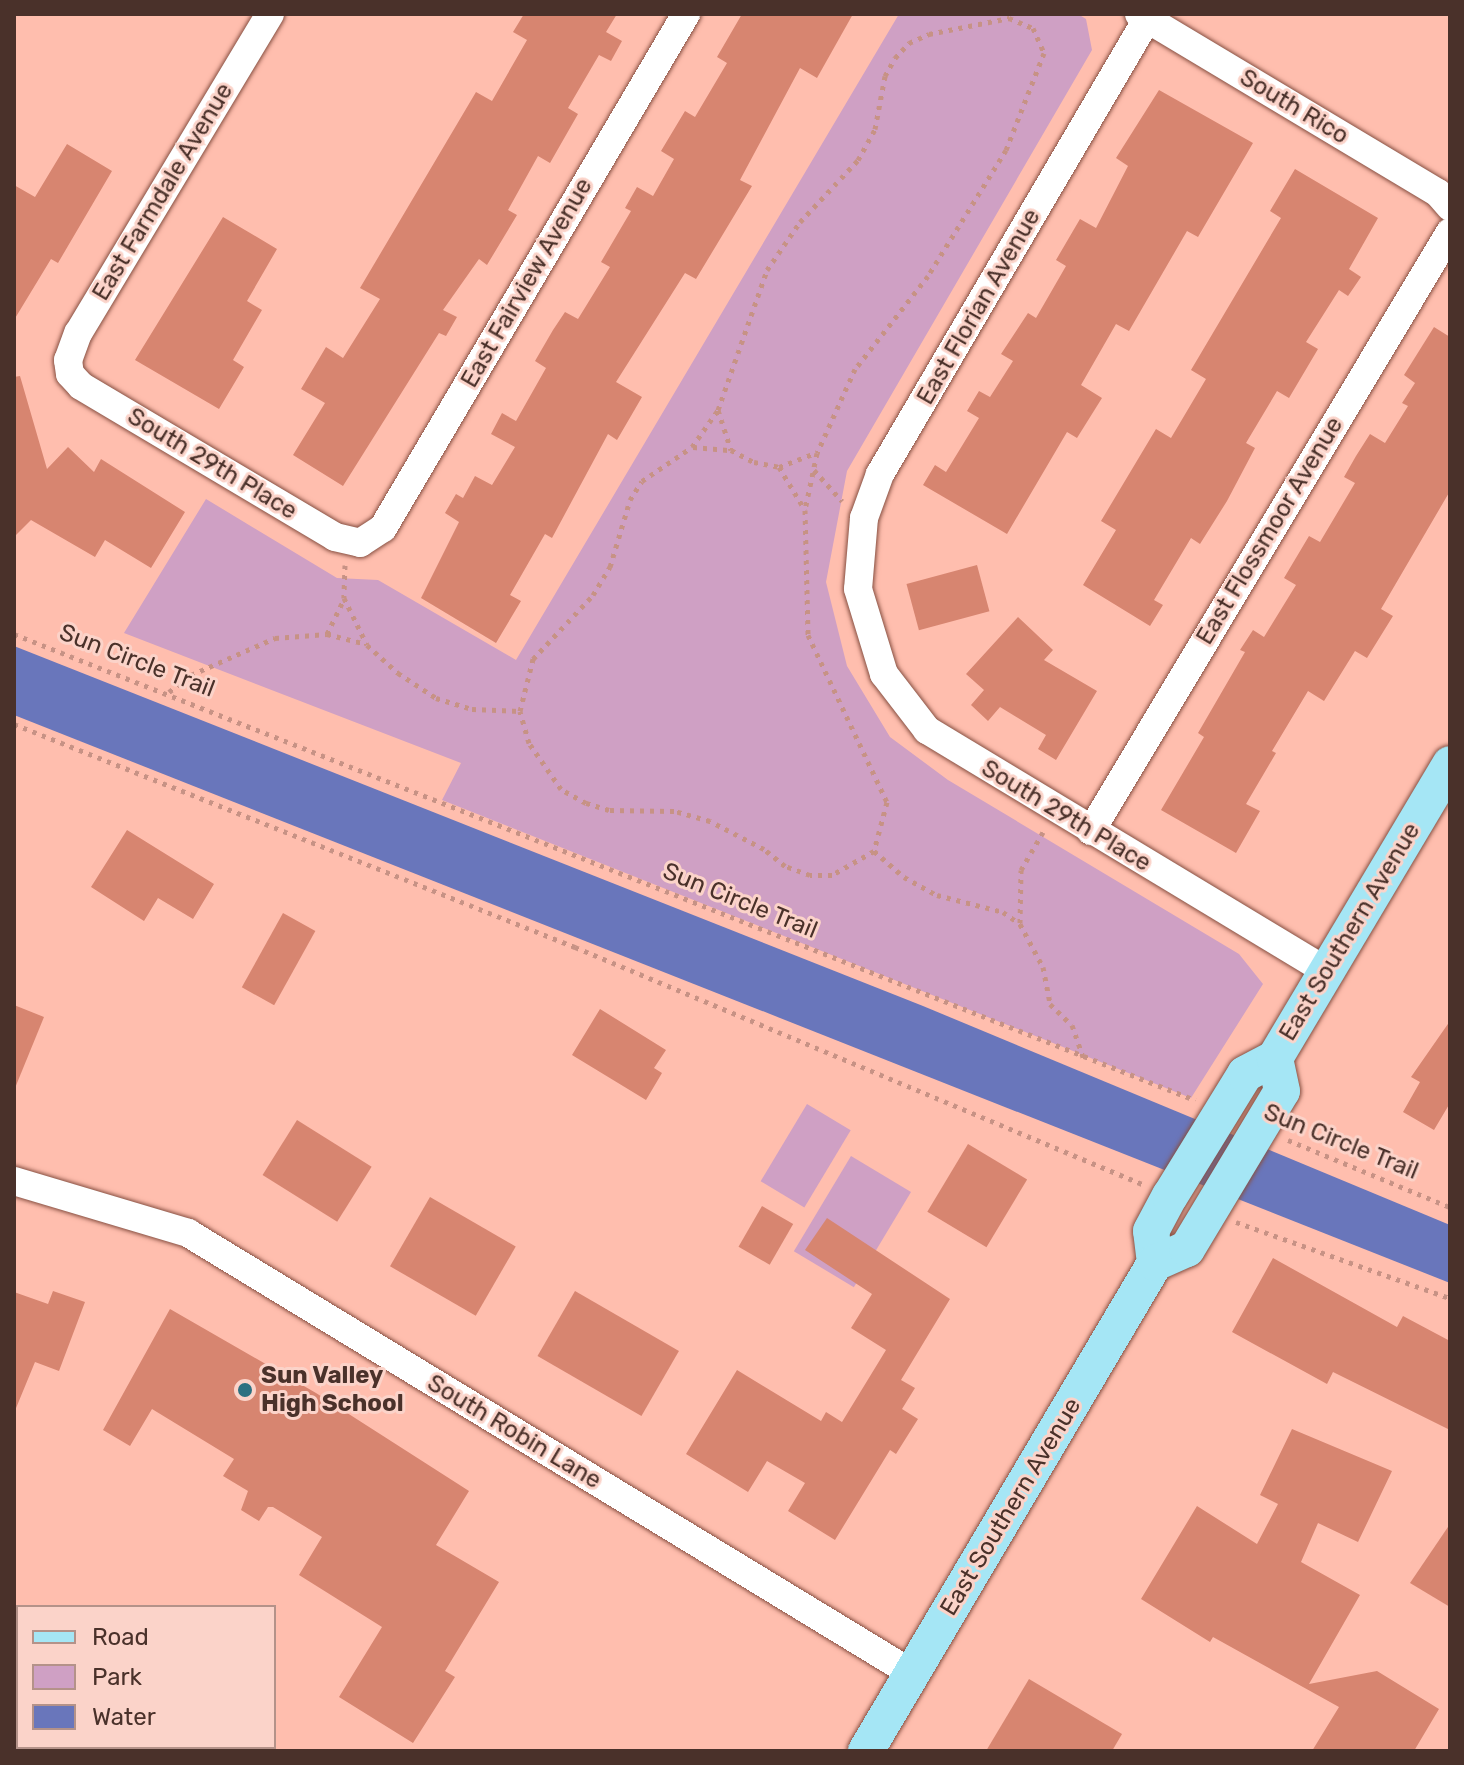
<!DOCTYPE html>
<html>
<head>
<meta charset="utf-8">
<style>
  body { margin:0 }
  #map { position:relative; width:1464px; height:1765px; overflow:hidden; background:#ffbeae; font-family:Rubik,sans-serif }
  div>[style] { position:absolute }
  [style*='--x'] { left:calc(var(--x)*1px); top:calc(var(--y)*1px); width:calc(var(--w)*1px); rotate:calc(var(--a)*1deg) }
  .green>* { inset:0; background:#cfa0c4; transform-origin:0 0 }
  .water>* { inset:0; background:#6976bb }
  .building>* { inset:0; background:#d78570; transform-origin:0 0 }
  .path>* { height:5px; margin-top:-2.5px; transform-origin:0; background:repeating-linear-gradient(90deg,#c79285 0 4px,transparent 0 10px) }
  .roads { filter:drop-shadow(0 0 2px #875042) drop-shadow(0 0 2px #875042) }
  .minor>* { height:28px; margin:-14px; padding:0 14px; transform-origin:14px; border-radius:14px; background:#fff }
  .major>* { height:36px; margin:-18px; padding:0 18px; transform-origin:18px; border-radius:18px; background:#a5e6f5 }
  .dots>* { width:22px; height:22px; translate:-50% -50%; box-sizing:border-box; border:4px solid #fbd3c9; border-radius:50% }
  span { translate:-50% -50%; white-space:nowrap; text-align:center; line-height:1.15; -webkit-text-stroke:6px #fbd3c9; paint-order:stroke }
  .street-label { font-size:24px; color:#4a312a }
  .poi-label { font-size:24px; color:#4a312a; font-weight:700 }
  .left { translate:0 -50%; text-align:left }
  .frame { position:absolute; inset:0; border:16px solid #4a312a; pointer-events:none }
  .legend { position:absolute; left:16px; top:1605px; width:260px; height:144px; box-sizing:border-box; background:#fbd3c9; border:2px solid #b49289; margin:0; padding:10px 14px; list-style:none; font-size:24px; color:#4a312a }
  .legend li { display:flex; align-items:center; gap:16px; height:40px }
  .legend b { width:40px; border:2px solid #b49289 }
</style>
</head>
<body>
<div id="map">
  <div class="green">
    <i style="clip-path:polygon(899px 14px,1078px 14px,1086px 19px,1092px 50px,847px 471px,826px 582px,847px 666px,890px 737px,948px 780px,1239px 954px,1263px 984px,1191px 1098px,442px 800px,461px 763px,124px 633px,206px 499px,337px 578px,378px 580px,516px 660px)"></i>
    <i style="left:807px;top:1104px;width:51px;height:90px;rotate:31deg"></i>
    <i style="left:851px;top:1156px;width:70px;height:111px;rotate:31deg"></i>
  </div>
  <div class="water">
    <i style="clip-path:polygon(14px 646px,923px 1006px,1450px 1225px,1450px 1283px,14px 715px)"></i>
  </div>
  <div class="building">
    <i style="clip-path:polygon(524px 14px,617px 14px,606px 32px,622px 41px,611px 61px,599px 55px,568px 108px,578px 114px,550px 163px,538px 156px,508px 210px,517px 215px,487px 265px,479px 259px,443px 310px,457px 317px,446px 336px,439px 333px,343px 486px,293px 455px,325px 403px,301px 389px,326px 347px,343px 358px,380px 299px,360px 288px,476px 92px,492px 101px,527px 40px,513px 32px)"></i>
    <i style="clip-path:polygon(742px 14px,853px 14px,817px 78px,800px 68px,740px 180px,752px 186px,696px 279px,685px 273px,616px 382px,642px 397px,617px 440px,608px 434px,552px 538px,545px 534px,510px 595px,521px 601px,496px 643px,421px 598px,459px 522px,445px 513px,456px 494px,463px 498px,475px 476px,492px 485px,515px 447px,491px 434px,502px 413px,516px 421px,546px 368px,535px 361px,553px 330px,565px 312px,578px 319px,610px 267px,601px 262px,631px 211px,625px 208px,637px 187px,653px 196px,674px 159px,661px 151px,685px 111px,695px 117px,727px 63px,717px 57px)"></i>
    <i style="clip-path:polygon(1159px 90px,1253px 143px,1198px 237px,1187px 231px,1129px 331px,1116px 324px,1081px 385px,1102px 398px,1077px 438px,1067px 432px,1007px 534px,923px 485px,935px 465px,946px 472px,979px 418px,967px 411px,979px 391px,990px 397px,1013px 361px,1001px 354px,1028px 313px,1036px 318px,1066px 266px,1056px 260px,1080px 219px,1096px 228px,1128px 166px,1116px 158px)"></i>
    <i style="clip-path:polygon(67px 144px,112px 171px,58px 263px,51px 259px,14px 320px,14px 185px,35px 197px)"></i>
    <i style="clip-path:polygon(1295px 169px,1378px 218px,1349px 269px,1361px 277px,1348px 296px,1339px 290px,1306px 342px,1318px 349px,1289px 398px,1277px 391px,1246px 443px,1255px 448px,1227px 501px,1200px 544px,1191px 538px,1154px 600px,1163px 605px,1150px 626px,1083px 585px,1116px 530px,1101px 521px,1156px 429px,1171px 438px,1206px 379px,1191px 370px,1281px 218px,1270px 211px)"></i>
    <i style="clip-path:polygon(223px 217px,277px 249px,247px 301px,262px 310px,233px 360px,244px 367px,219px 409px,135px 360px)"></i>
    <i style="clip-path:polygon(1434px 327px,1450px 337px,1450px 491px,1381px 609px,1393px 616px,1367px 658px,1355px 651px,1324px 701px,1308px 691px,1272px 751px,1276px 753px,1246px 804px,1260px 811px,1236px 853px,1161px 810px,1204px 737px,1198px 733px,1245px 652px,1240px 650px,1253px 630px,1264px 637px,1296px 585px,1284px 578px,1309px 536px,1320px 542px,1355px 483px,1344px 477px,1356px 456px,1370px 434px,1385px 443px,1408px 406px,1402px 403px,1415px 383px,1404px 375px)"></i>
    <i style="clip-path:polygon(20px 376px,47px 469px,68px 447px,94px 472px,101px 459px,185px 512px,151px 568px,105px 540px,95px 557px,31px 520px,14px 537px,14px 377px)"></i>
    <i style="left:977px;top:565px;width:48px;height:73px;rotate:75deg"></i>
    <i style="clip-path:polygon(1018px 617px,1053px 650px,1044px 660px,1097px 691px,1056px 760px,1038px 749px,1046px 735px,1000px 707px,988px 721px,971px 705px,984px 690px,966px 674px)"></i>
    <i style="clip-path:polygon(127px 830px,214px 884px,193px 919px,158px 898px,144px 921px,91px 887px)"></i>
    <i style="left:283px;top:913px;width:37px;height:85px;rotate:29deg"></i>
    <i style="clip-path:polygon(14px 1005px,44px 1017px,15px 1088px,14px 1088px)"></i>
    <i style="clip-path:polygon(600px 1009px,666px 1050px,654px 1068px,662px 1073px,646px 1100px,572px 1055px)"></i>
    <i style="clip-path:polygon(1450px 1021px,1450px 1103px,1434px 1130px,1403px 1112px,1420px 1082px,1411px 1077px)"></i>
    <i style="left:297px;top:1120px;width:88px;height:65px;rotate:32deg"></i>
    <i style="left:968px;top:1144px;width:69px;height:79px;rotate:31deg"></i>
    <i style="left:430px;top:1197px;width:99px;height:80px;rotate:30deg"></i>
    <i style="left:762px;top:1206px;width:36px;height:47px;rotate:30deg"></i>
    <i style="clip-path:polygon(827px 1218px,950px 1299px,901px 1380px,915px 1388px,902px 1409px,918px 1419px,896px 1454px,890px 1450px,835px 1540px,788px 1511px,805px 1483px,767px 1461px,748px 1492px,686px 1454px,737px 1370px,821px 1421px,826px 1412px,842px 1422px,886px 1350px,851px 1328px,872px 1294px,805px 1250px)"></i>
    <i style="clip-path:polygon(1273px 1258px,1397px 1327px,1403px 1316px,1450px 1341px,1450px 1430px,1333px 1372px,1327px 1384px,1232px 1332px)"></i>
    <i style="clip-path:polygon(53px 1291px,85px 1302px,59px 1371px,35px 1362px,14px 1413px,14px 1292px,48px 1304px)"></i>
    <i style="left:575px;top:1291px;width:120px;height:75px;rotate:30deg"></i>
    <i style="clip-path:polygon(170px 1309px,316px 1393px,469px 1491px,436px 1545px,499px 1582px,445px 1671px,455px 1677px,413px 1743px,339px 1697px,382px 1627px,299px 1575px,322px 1537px,273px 1507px,268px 1507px,259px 1521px,241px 1510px,248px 1491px,223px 1476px,234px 1459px,152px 1409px,130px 1446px,103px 1430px)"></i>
    <i style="clip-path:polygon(1292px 1429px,1392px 1471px,1358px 1542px,1318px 1523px,1301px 1562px,1360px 1595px,1309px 1684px,1377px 1671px,1439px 1709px,1414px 1751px,1312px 1751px,1339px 1707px,1213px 1637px,1210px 1642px,1141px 1599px,1197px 1506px,1257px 1544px,1278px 1504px,1260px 1495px)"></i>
    <i style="clip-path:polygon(1450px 1524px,1450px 1607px,1410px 1583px)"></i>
    <i style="clip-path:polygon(1029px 1679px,1122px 1734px,1112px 1751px,986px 1751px)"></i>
  </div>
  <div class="path">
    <i style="--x:1009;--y:18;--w:26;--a:23"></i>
    <i style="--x:1033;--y:28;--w:27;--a:66"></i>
    <i style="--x:1044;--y:53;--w:104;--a:111.4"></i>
    <i style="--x:1006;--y:150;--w:148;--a:121.8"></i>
    <i style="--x:928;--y:276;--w:118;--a:128.1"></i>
    <i style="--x:855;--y:369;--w:92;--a:114.3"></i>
    <i style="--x:817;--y:453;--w:58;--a:101.9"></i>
    <i style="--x:805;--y:510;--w:125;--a:88.6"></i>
    <i style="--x:808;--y:635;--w:185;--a:64.7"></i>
    <i style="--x:887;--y:802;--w:51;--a:104.9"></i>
    <i style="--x:874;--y:851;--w:48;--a:150.3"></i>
    <i style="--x:832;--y:875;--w:22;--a:180"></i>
    <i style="--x:810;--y:875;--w:27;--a:-160"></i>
    <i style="--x:785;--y:866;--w:27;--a:-141"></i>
    <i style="--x:764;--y:849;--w:61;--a:-152.6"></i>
    <i style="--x:710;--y:821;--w:37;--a:-164"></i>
    <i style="--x:674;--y:811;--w:65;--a:-179.1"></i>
    <i style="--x:609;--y:810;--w:24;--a:-163"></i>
    <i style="--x:586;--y:803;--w:29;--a:-151"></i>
    <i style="--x:561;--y:789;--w:56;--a:-124.8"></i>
    <i style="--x:529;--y:743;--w:33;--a:-106"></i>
    <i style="--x:520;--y:711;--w:54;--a:-76"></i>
    <i style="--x:533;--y:659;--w:88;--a:-46.8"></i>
    <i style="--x:593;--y:595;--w:33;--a:-59"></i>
    <i style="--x:610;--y:567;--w:70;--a:-73.4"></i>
    <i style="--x:630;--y:500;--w:22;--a:-58"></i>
    <i style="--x:642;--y:481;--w:60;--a:-34.2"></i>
    <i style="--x:692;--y:447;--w:45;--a:-54.9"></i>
    <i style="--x:718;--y:410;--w:148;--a:-70.7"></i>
    <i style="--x:767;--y:270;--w:58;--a:-55.5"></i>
    <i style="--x:800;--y:222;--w:85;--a:-46.9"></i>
    <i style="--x:858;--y:160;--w:35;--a:-61"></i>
    <i style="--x:875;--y:129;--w:54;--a:-79.3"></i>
    <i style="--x:885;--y:76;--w:21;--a:-61"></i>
    <i style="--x:895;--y:58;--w:21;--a:-47"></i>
    <i style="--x:909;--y:43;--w:22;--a:-24"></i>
    <i style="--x:929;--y:34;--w:82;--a:-11.3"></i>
    <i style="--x:718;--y:410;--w:42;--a:72"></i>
    <i style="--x:731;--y:450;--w:26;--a:28"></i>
    <i style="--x:754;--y:462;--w:25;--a:11"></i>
    <i style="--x:779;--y:467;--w:40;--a:-21"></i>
    <i style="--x:693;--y:447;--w:38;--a:5"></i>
    <i style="--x:779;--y:467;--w:50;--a:58.8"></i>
    <i style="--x:814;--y:470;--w:42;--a:47.9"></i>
    <i style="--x:345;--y:565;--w:33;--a:92"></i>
    <i style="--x:344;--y:598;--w:52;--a:63.9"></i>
    <i style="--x:367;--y:645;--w:42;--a:42.1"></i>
    <i style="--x:398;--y:673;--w:45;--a:33.3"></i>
    <i style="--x:436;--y:698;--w:38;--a:17"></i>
    <i style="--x:472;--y:709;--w:48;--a:2.4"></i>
    <i style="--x:14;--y:634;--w:1270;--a:21.53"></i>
    <i style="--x:327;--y:634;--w:39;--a:-64"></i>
    <i style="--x:169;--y:692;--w:28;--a:-38"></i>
    <i style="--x:191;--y:675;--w:92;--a:-23.8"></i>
    <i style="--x:275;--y:638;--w:52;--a:-4.4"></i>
    <i style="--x:327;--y:634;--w:40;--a:14.4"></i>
    <i style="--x:14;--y:724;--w:604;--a:21.68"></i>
    <i style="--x:575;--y:947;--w:615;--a:22.68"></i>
    <i style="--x:874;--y:851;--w:40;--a:41"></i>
    <i style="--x:904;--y:877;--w:38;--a:29"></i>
    <i style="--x:937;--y:895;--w:68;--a:14.4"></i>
    <i style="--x:1003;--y:912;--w:21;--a:35"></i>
    <i style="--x:1020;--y:924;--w:49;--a:61.9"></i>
    <i style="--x:1043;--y:967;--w:38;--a:79"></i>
    <i style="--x:1050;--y:1004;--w:30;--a:44"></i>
    <i style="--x:1072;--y:1025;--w:36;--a:71"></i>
    <i style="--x:1020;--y:923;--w:53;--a:-88.9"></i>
    <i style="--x:1021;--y:870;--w:44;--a:-59.9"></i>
    <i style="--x:1288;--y:1140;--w:175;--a:22.5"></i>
    <i style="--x:1236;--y:1222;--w:227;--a:19.6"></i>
  </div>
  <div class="roads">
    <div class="minor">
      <i style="--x:270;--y:14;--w:372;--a:121"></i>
      <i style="--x:78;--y:333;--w:29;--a:110"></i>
      <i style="--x:68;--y:360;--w:14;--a:82"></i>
      <i style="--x:70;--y:374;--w:16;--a:47"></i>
      <i style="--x:81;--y:386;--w:295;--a:30.7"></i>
      <i style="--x:335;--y:537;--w:26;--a:13"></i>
      <i style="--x:360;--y:543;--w:27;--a:-33"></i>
      <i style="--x:383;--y:528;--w:597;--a:-59.48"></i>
      <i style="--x:1139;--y:14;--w:348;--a:30.9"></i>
      <i style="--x:1438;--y:193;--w:18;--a:49"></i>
      <i style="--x:1147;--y:19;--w:528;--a:120.4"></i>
      <i style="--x:880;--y:474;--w:47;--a:110"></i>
      <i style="--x:864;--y:518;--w:71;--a:94.8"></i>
      <i style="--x:858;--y:589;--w:89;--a:73"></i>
      <i style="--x:884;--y:674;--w:71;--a:52.5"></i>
      <i style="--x:927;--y:730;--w:467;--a:31.1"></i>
      <i style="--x:1091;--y:831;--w:698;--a:-59.06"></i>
      <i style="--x:14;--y:1181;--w:182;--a:16.6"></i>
      <i style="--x:188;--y:1233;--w:849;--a:31.31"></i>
    </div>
    <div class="major">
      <i style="--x:1155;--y:1263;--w:32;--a:-97"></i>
      <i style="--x:1151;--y:1231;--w:40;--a:-62"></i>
      <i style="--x:1170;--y:1196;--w:143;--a:-58.4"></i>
      <i style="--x:1245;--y:1074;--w:34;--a:-28"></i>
      <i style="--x:1275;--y:1058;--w:342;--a:-59.2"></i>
      <i style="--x:14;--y:1678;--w:4;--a:27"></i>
      <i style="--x:129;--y:1747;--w:7;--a:34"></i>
      <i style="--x:866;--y:1751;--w:567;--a:-59.37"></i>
      <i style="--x:1155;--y:1263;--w:35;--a:-24"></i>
      <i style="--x:1187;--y:1249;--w:184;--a:-59"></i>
      <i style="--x:1282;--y:1091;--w:34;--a:-102"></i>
    </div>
  </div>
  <div class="dots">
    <i style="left:245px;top:1390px;background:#2d7181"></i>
  </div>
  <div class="street-label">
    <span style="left:1294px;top:107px;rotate:31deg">South Rico</span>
    <span style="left:163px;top:192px;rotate:-59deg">East Farmdale Avenue</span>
    <span style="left:527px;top:283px;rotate:-60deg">East Fairview Avenue</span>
    <span style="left:979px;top:307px;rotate:-60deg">East Florian Avenue</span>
    <span style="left:212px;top:464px;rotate:31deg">South 29th Place</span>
    <span style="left:1270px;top:531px;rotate:-59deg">East Flossmoor Avenue</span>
    <span style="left:137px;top:661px;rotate:21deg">Sun Circle Trail</span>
    <span style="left:1066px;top:816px;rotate:31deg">South 29th Place</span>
    <span style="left:740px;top:901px;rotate:22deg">Sun Circle Trail</span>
    <span style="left:1350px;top:932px;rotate:-59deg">East Southern Avenue</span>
    <span style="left:1341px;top:1142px;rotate:22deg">Sun Circle Trail</span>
    <span style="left:514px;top:1432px;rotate:31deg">South Robin Lane</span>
    <span style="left:1011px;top:1507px;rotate:-59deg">East Southern Avenue</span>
  </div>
  <div class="poi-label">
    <span class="left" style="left:261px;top:1390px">Sun Valley<br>High School</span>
  </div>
  <div class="frame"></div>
  <ul class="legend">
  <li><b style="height:10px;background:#a5e6f5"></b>Road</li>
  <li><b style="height:22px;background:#cfa0c4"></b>Park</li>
  <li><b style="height:22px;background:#6976bb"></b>Water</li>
  </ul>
</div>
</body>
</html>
